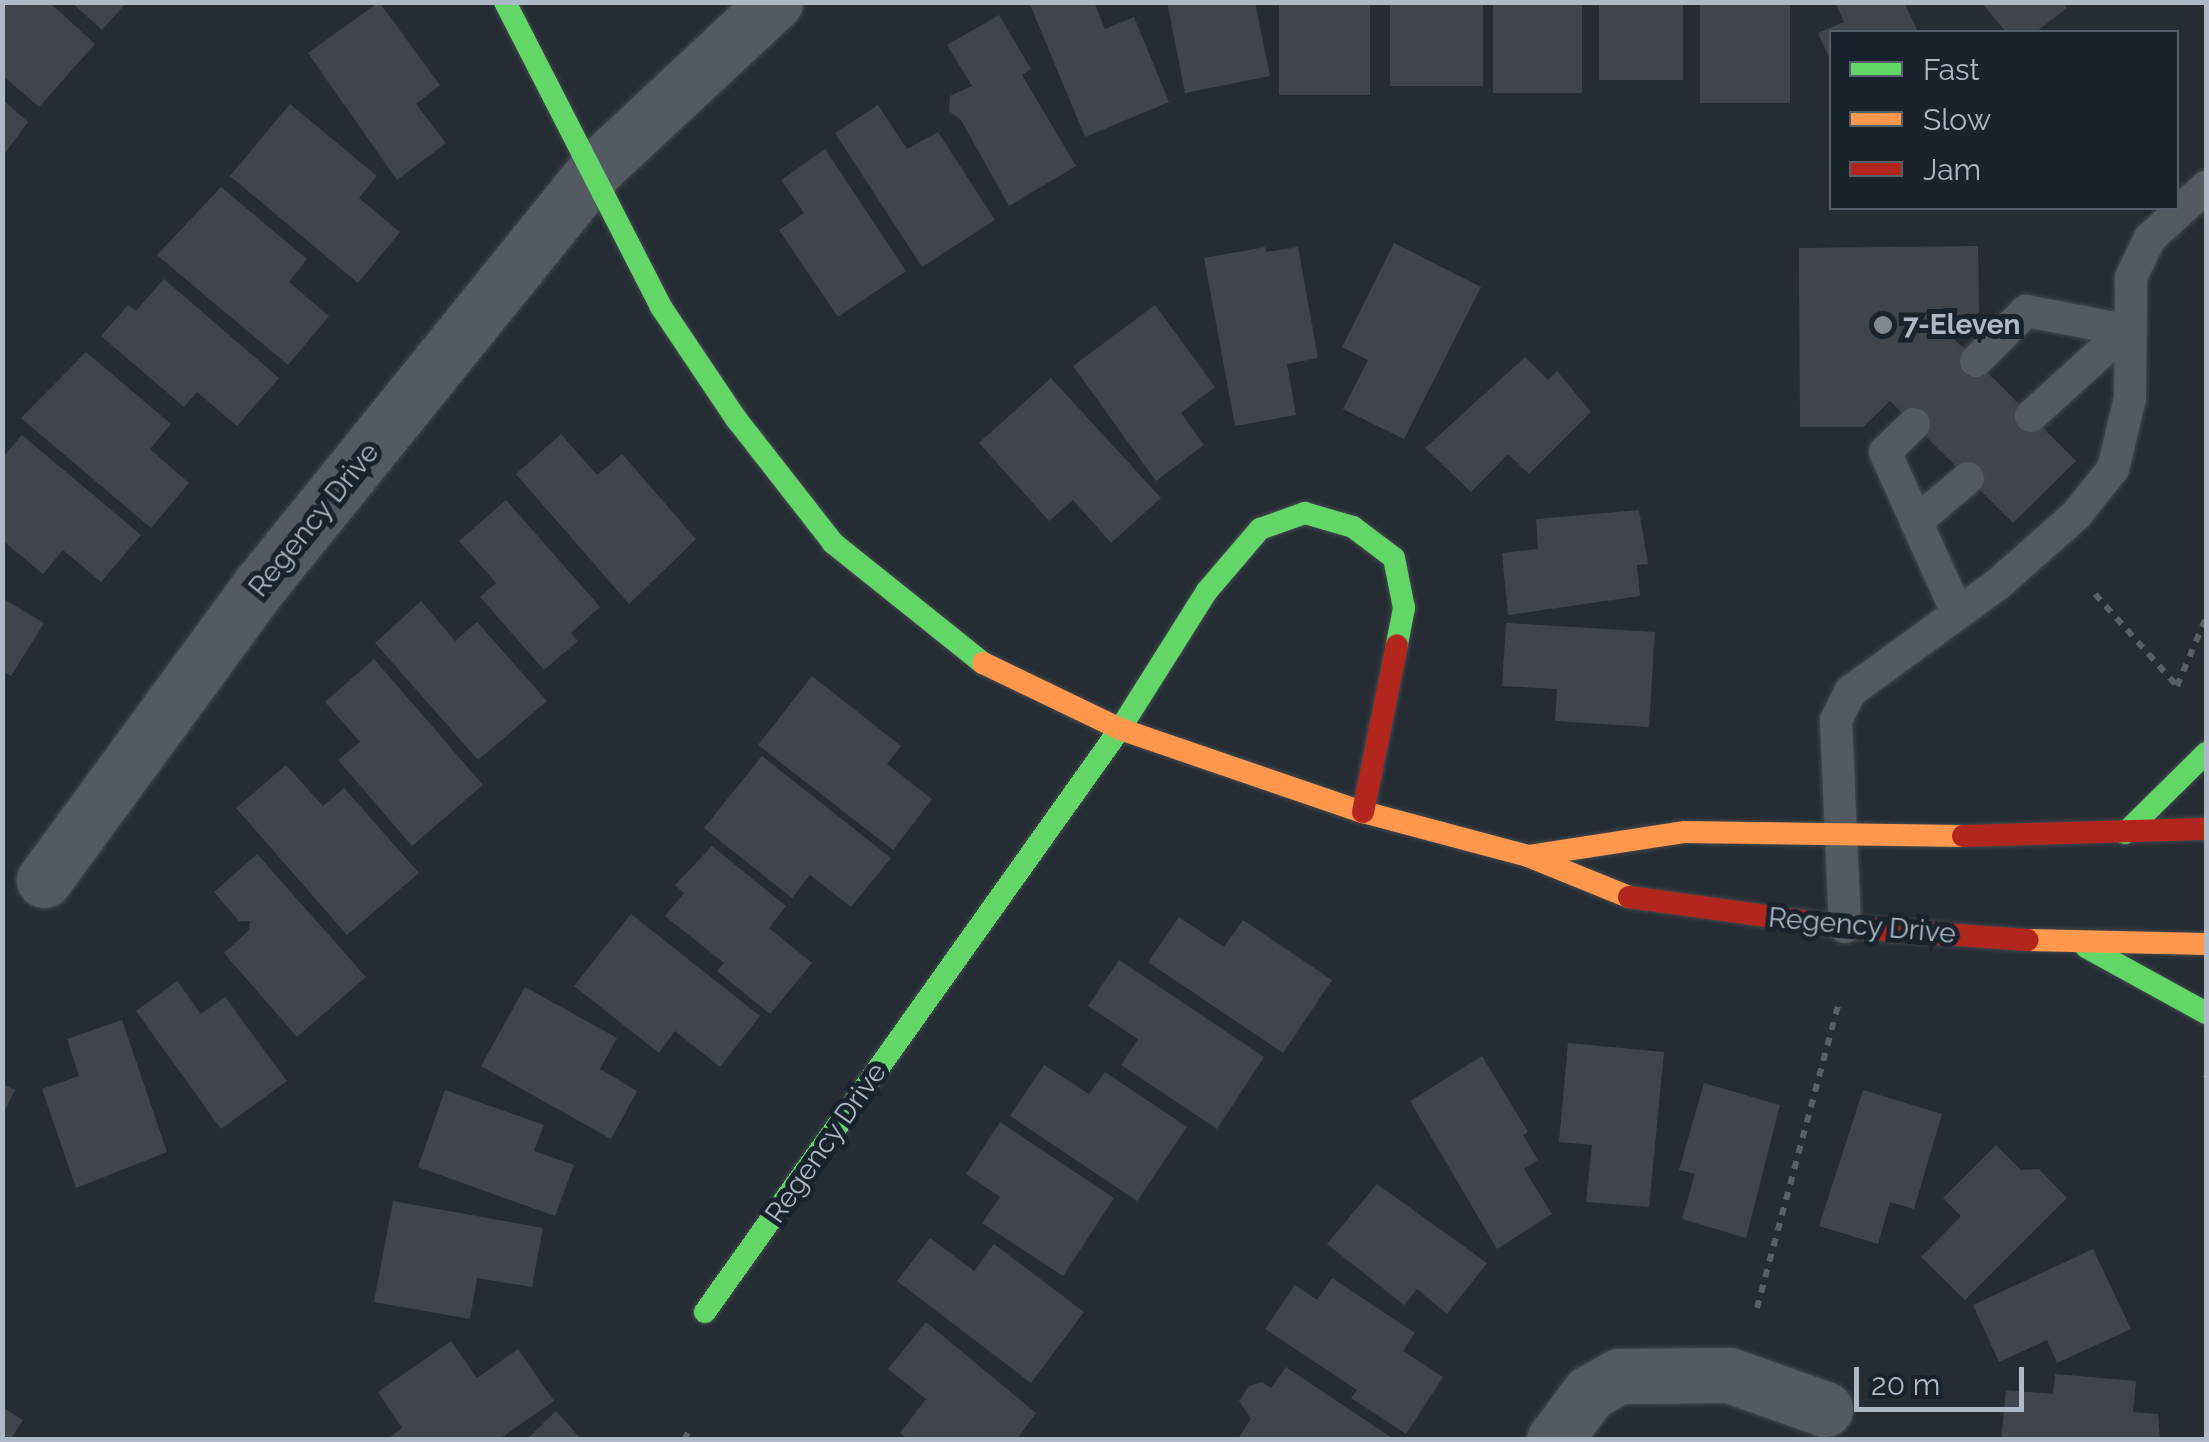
<!DOCTYPE html>
<html>
<head>
<meta charset="utf-8">
<style>
  body { margin:0 }
  #map { position:relative; width:2209px; height:1442px; overflow:hidden; background:#252c33; font-family:Raleway,sans-serif }
  div>[style] { position:absolute }
  [style*='--x'] { left:calc(var(--x)*1px); top:calc(var(--y)*1px); width:calc(var(--w)*1px); rotate:calc(var(--a)*1deg) }
  .building>* { inset:0; background:#3f454b; transform-origin:0 0 }
  .path>* { height:6px; margin-top:-3px; transform-origin:0; background:repeating-linear-gradient(90deg,#585f65 0 8px,transparent 0 16px) }
  .roads { filter:drop-shadow(0 0 2px #42484e) drop-shadow(0 0 2px #42484e) }
  .lane>* { height:32px; margin:-16px; padding:0 16px; transform-origin:16px; border-radius:16px; background:#545a62 }
  .street>* { height:55px; margin:-27.5px; padding:0 27.5px; transform-origin:27.5px; border-radius:27.5px; background:#545a62 }
  .fast>* { height:22px; margin:-11px; padding:0 11px; transform-origin:11px; border-radius:11px; background:#63d668 }
  .slow>* { height:22px; margin:-11px; padding:0 11px; transform-origin:11px; border-radius:11px; background:#ff974d }
  .jam>* { height:22px; margin:-11px; padding:0 11px; transform-origin:11px; border-radius:11px; background:#b3261e }
  .dots>* { width:28px; height:28px; translate:-50% -50%; box-sizing:border-box; border:5px solid #18232e; border-radius:50% }
  span { translate:-50% -50%; white-space:nowrap; text-align:center; line-height:1.15; -webkit-text-stroke:10px #18232e; paint-order:stroke }
  .poi-label { font-size:28px; color:#adb9c6; font-weight:700 }
  .left { translate:0 -50%; text-align:left }
  .street-label { font-size:28px; color:#adb9c6 }
  .frame { position:absolute; inset:0; border:5px solid #adb9c6; pointer-events:none }
  .legend { position:absolute; left:1829px; top:30px; width:350px; height:180px; box-sizing:border-box; background:#18232e; border:2px solid #545f6b; margin:0; padding:12px 18px; list-style:none; font-size:30px; color:#adb9c6 }
  .legend li { display:flex; align-items:center; gap:20px; height:50px }
  .legend b { width:50px; border:2px solid #545f6b }
  .scale { position:absolute; left:1854px; top:1367px; width:170px; height:45px; box-sizing:border-box; border:5px solid #adb9c6; border-top:0; padding-left:12px; font-size:30px; line-height:35px; white-space:nowrap; color:#adb9c6; -webkit-text-stroke:8px #18232e; paint-order:stroke }
</style>
</head>
<body>
<div id="map">
  <div class="building">
    <i style="clip-path:polygon(2px 2px,49px 2px,95px 44px,39px 107px,2px 75px)"></i>
    <i style="clip-path:polygon(71px 2px,127px 2px,102px 30px)"></i>
    <i style="clip-path:polygon(379px 2px,440px 85px,416px 104px,446px 143px,397px 180px,308px 53px)"></i>
    <i style="clip-path:polygon(1029px 2px,1094px 2px,1105px 29px,1134px 17px,1169px 102px,1085px 137px)"></i>
    <i style="clip-path:polygon(1167px 2px,1255px 2px,1270px 76px,1185px 93px)"></i>
    <i style="left:1279px;top:2px;width:91px;height:93px"></i>
    <i style="left:1390px;top:2px;width:93px;height:84px"></i>
    <i style="left:1493px;top:2px;width:89px;height:91px"></i>
    <i style="left:1599px;top:2px;width:84px;height:78px"></i>
    <i style="left:1700px;top:2px;width:90px;height:101px"></i>
    <i style="clip-path:polygon(1835px 2px,1904px 2px,1918px 32px,1832px 32px,1832px 64px,1818px 33px,1844px 22px)"></i>
    <i style="clip-path:polygon(1981px 2px,2063px 2px,2067px 8px,2036px 32px,2006px 32px)"></i>
    <i style="clip-path:polygon(999px 15px,1031px 69px,1022px 75px,1076px 166px,1009px 206px,961px 120px,949px 111px,950px 96px,972px 86px,947px 45px)"></i>
    <i style="clip-path:polygon(2px 99px,28px 122px,2px 157px)"></i>
    <i style="clip-path:polygon(290px 104px,377px 176px,359px 198px,400px 232px,358px 283px,230px 176px)"></i>
    <i style="clip-path:polygon(878px 105px,907px 149px,938px 132px,995px 220px,922px 267px,835px 133px)"></i>
    <i style="clip-path:polygon(825px 149px,906px 271px,838px 317px,779px 230px,804px 213px,781px 180px)"></i>
    <i style="clip-path:polygon(221px 187px,307px 259px,289px 282px,329px 316px,288px 365px,157px 255px)"></i>
    <i style="clip-path:polygon(1394px 243px,1481px 287px,1404px 439px,1343px 409px,1368px 360px,1342px 347px)"></i>
    <i style="clip-path:polygon(1978px 246px,1979px 312px,1953px 338px,2076px 461px,2013px 523px,1890px 401px,1863px 427px,1800px 427px,1799px 248px)"></i>
    <i style="clip-path:polygon(1265px 247px,1266px 252px,1298px 247px,1318px 358px,1287px 364px,1296px 415px,1235px 426px,1204px 258px)"></i>
    <i style="clip-path:polygon(164px 279px,279px 378px,237px 426px,197px 392px,184px 407px,101px 336px,128px 305px,136px 311px)"></i>
    <i style="clip-path:polygon(1155px 305px,1215px 387px,1181px 413px,1204px 445px,1156px 481px,1073px 366px)"></i>
    <i style="clip-path:polygon(86px 352px,171px 424px,150px 449px,189px 483px,151px 528px,21px 418px)"></i>
    <i style="clip-path:polygon(1525px 357px,1548px 380px,1557px 371px,1591px 412px,1529px 474px,1508px 454px,1471px 492px,1425px 448px)"></i>
    <i style="clip-path:polygon(1051px 378px,1161px 498px,1111px 543px,1073px 500px,1049px 521px,979px 443px)"></i>
    <i style="clip-path:polygon(561px 434px,597px 475px,622px 454px,696px 539px,629px 604px,516px 474px)"></i>
    <i style="clip-path:polygon(22px 435px,141px 535px,101px 582px,63px 550px,43px 574px,2px 540px,2px 458px)"></i>
    <i style="clip-path:polygon(506px 500px,600px 607px,571px 633px,578px 641px,544px 670px,480px 597px,496px 583px,459px 541px)"></i>
    <i style="clip-path:polygon(1639px 510px,1648px 564px,1637px 565px,1640px 596px,1508px 615px,1502px 553px,1538px 549px,1536px 519px)"></i>
    <i style="clip-path:polygon(2px 598px,44px 623px,11px 676px,2px 671px)"></i>
    <i style="clip-path:polygon(421px 601px,455px 641px,477px 622px,547px 701px,478px 760px,375px 643px)"></i>
    <i style="clip-path:polygon(1506px 623px,1655px 632px,1649px 727px,1555px 721px,1557px 689px,1502px 686px)"></i>
    <i style="clip-path:polygon(374px 659px,483px 785px,412px 846px,338px 760px,360px 742px,325px 702px)"></i>
    <i style="clip-path:polygon(812px 676px,901px 746px,887px 764px,932px 799px,893px 850px,758px 745px)"></i>
    <i style="clip-path:polygon(762px 756px,891px 858px,851px 907px,810px 875px,792px 898px,704px 828px)"></i>
    <i style="clip-path:polygon(286px 765px,323px 806px,344px 788px,419px 873px,347px 935px,236px 808px)"></i>
    <i style="clip-path:polygon(712px 846px,786px 906px,769px 928px,812px 963px,770px 1014px,717px 971px,724px 963px,665px 916px,684px 893px,675px 885px)"></i>
    <i style="clip-path:polygon(257px 854px,366px 977px,297px 1037px,224px 953px,249px 930px,250px 921px,239px 921px,214px 892px)"></i>
    <i style="clip-path:polygon(631px 914px,760px 1016px,720px 1067px,675px 1031px,659px 1053px,574px 986px)"></i>
    <i style="clip-path:polygon(1179px 917px,1224px 947px,1243px 920px,1332px 980px,1283px 1053px,1148px 962px)"></i>
    <i style="clip-path:polygon(1119px 960px,1264px 1057px,1217px 1129px,1121px 1065px,1138px 1039px,1088px 1006px)"></i>
    <i style="clip-path:polygon(177px 981px,201px 1014px,225px 997px,287px 1081px,221px 1129px,136px 1011px)"></i>
    <i style="clip-path:polygon(525px 987px,617px 1038px,600px 1069px,637px 1091px,611px 1139px,481px 1066px)"></i>
    <i style="clip-path:polygon(122px 1020px,167px 1152px,76px 1188px,42px 1089px,79px 1076px,67px 1039px)"></i>
    <i style="clip-path:polygon(1568px 1043px,1664px 1052px,1649px 1207px,1586px 1202px,1592px 1145px,1559px 1142px)"></i>
    <i style="clip-path:polygon(1482px 1056px,1528px 1132px,1523px 1135px,1538px 1160px,1524px 1169px,1552px 1214px,1497px 1249px,1410px 1101px)"></i>
    <i style="clip-path:polygon(1044px 1065px,1089px 1094px,1105px 1072px,1187px 1127px,1137px 1201px,1010px 1116px)"></i>
    <i style="clip-path:polygon(1704px 1083px,1780px 1105px,1746px 1238px,1682px 1219px,1695px 1174px,1679px 1170px)"></i>
    <i style="clip-path:polygon(2px 1084px,15px 1090px,2px 1116px)"></i>
    <i style="clip-path:polygon(445px 1090px,544px 1125px,534px 1151px,574px 1165px,555px 1216px,418px 1167px)"></i>
    <i style="clip-path:polygon(1863px 1090px,1942px 1114px,1914px 1209px,1890px 1202px,1878px 1244px,1819px 1226px)"></i>
    <i style="clip-path:polygon(1000px 1122px,1114px 1198px,1063px 1276px,982px 1223px,1000px 1197px,966px 1174px)"></i>
    <i style="clip-path:polygon(1996px 1145px,2021px 1170px,2039px 1169px,2067px 1198px,1965px 1300px,1921px 1257px,1961px 1216px,1943px 1198px)"></i>
    <i style="clip-path:polygon(1377px 1184px,1487px 1263px,1447px 1314px,1417px 1289px,1404px 1305px,1327px 1244px)"></i>
    <i style="clip-path:polygon(393px 1201px,543px 1228px,532px 1287px,477px 1278px,470px 1319px,374px 1302px)"></i>
    <i style="clip-path:polygon(930px 1238px,974px 1271px,994px 1244px,1084px 1312px,1031px 1383px,897px 1281px)"></i>
    <i style="clip-path:polygon(2093px 1249px,2131px 1329px,2057px 1363px,2047px 1340px,1999px 1362px,1973px 1305px)"></i>
    <i style="clip-path:polygon(1332px 1278px,1415px 1333px,1403px 1351px,1443px 1377px,1406px 1434px,1351px 1398px,1357px 1390px,1265px 1329px,1295px 1285px,1317px 1300px)"></i>
    <i style="clip-path:polygon(926px 1322px,1036px 1413px,1016px 1440px,909px 1440px,900px 1433px,926px 1399px,888px 1369px)"></i>
    <i style="clip-path:polygon(451px 1341px,477px 1378px,518px 1349px,554px 1401px,498px 1440px,386px 1440px,402px 1428px,378px 1392px)"></i>
    <i style="clip-path:polygon(1286px 1367px,1395px 1440px,1237px 1440px,1251px 1419px,1239px 1401px,1249px 1386px,1262px 1382px,1271px 1388px)"></i>
    <i style="clip-path:polygon(2055px 1374px,2136px 1381px,2133px 1412px,2158px 1414px,2160px 1440px,2001px 1440px,2006px 1390px,2053px 1394px)"></i>
    <i style="clip-path:polygon(2px 1407px,23px 1420px,10px 1440px,2px 1440px)"></i>
    <i style="clip-path:polygon(556px 1411px,582px 1440px,526px 1440px)"></i>
  </div>
  <div class="path">
    <i style="--x:2095;--y:594;--w:123;--a:48.3"></i>
    <i style="--x:2177;--y:686;--w:74;--a:-66.9"></i>
    <i style="--x:2206;--y:1076;--w:1;--a:90"></i>
    <i style="--x:1757;--y:1308;--w:317;--a:-75"></i>
    <i style="--x:684;--y:1440;--w:13;--a:-61"></i>
  </div>
  <div class="roads">
    <div class="lane">
      <i style="--x:1976;--y:361;--w:71;--a:-45"></i>
      <i style="--x:2026;--y:311;--w:102;--a:10.8"></i>
      <i style="--x:2031;--y:416;--w:128;--a:-42.2"></i>
      <i style="--x:1914;--y:424;--w:40;--a:136"></i>
      <i style="--x:1885;--y:452;--w:175;--a:65.8"></i>
      <i style="--x:1916;--y:522;--w:68;--a:-40.2"></i>
      <i style="--x:1845;--y:927;--w:207;--a:-92.5"></i>
      <i style="--x:1836;--y:720;--w:33;--a:-63"></i>
      <i style="--x:1851;--y:691;--w:180;--a:-36"></i>
      <i style="--x:1997;--y:585;--w:106;--a:-41.5"></i>
      <i style="--x:2076;--y:515;--w:59;--a:-51.2"></i>
      <i style="--x:2113;--y:469;--w:73;--a:-76.5"></i>
      <i style="--x:2130;--y:398;--w:121;--a:-89.5"></i>
      <i style="--x:2131;--y:277;--w:43;--a:-64"></i>
      <i style="--x:2150;--y:238;--w:76;--a:-42.3"></i>
    </div>
    <div class="street">
      <i style="--x:44;--y:880;--w:367;--a:-53.8"></i>
      <i style="--x:261;--y:584;--w:533;--a:-51.09"></i>
      <i style="--x:596;--y:169;--w:245;--a:-43"></i>
      <i style="--x:1554;--y:1440;--w:59;--a:-53.3"></i>
      <i style="--x:1589;--y:1393;--w:34;--a:-30"></i>
      <i style="--x:1619;--y:1376;--w:110;--a:-0.5"></i>
      <i style="--x:1729;--y:1375;--w:102;--a:19.5"></i>
    </div>
    <div class="fast">
      <i style="--x:505;--y:2;--w:343;--a:62.9"></i>
      <i style="--x:661;--y:307;--w:136;--a:56.1"></i>
      <i style="--x:737;--y:420;--w:156;--a:52"></i>
      <i style="--x:833;--y:543;--w:192;--a:38.7"></i>
      <i style="--x:2125;--y:833;--w:114;--a:-44.6"></i>
      <i style="--x:2086;--y:947;--w:137;--a:28.8"></i>
      <i style="--x:705;--y:1312;--w:716;--a:-54.56"></i>
      <i style="--x:1120;--y:729;--w:163;--a:-57.8"></i>
      <i style="--x:1207;--y:591;--w:82;--a:-49.5"></i>
      <i style="--x:1260;--y:529;--w:48;--a:-19.6"></i>
      <i style="--x:1305;--y:513;--w:50;--a:16.3"></i>
      <i style="--x:1353;--y:527;--w:51;--a:37.1"></i>
      <i style="--x:1394;--y:558;--w:51;--a:78.7"></i>
      <i style="--x:1404;--y:608;--w:38;--a:101"></i>
    </div>
    <div class="slow">
      <i style="--x:983;--y:663;--w:152;--a:25.7"></i>
      <i style="--x:1120;--y:729;--w:257;--a:18.9"></i>
      <i style="--x:1363;--y:812;--w:171;--a:14.9"></i>
      <i style="--x:1528;--y:856;--w:109;--a:22.1"></i>
      <i style="--x:1528;--y:856;--w:159;--a:-8.7"></i>
      <i style="--x:1685;--y:832;--w:278;--a:0.8"></i>
      <i style="--x:2028;--y:940;--w:178;--a:1.3"></i>
    </div>
    <div class="jam">
      <i style="--x:1363;--y:812;--w:170;--a:-78.5"></i>
      <i style="--x:1963;--y:836;--w:243;--a:-1.7"></i>
      <i style="--x:1629;--y:897;--w:218;--a:7.9"></i>
      <i style="--x:1845;--y:927;--w:183;--a:4.1"></i>
    </div>
  </div>
  <div class="dots">
    <i style="left:1883px;top:325px;background:#7d8893"></i>
  </div>
  <div class="poi-label">
    <span class="left" style="left:1903px;top:325px">7-Eleven</span>
  </div>
  <div class="street-label">
    <span style="left:314px;top:520px;rotate:-51deg">Regency Drive</span>
    <span style="left:1862px;top:926px;rotate:5deg">Regency Drive</span>
    <span style="left:826px;top:1143px;rotate:-55deg">Regency Drive</span>
  </div>
  <div class="frame"></div>
  <ul class="legend">
  <li><b style="height:12px;background:#63d668"></b>Fast</li>
  <li><b style="height:12px;background:#ff974d"></b>Slow</li>
  <li><b style="height:12px;background:#b3261e"></b>Jam</li>
  </ul>
  <div class="scale">20 m</div>
</div>
</body>
</html>
